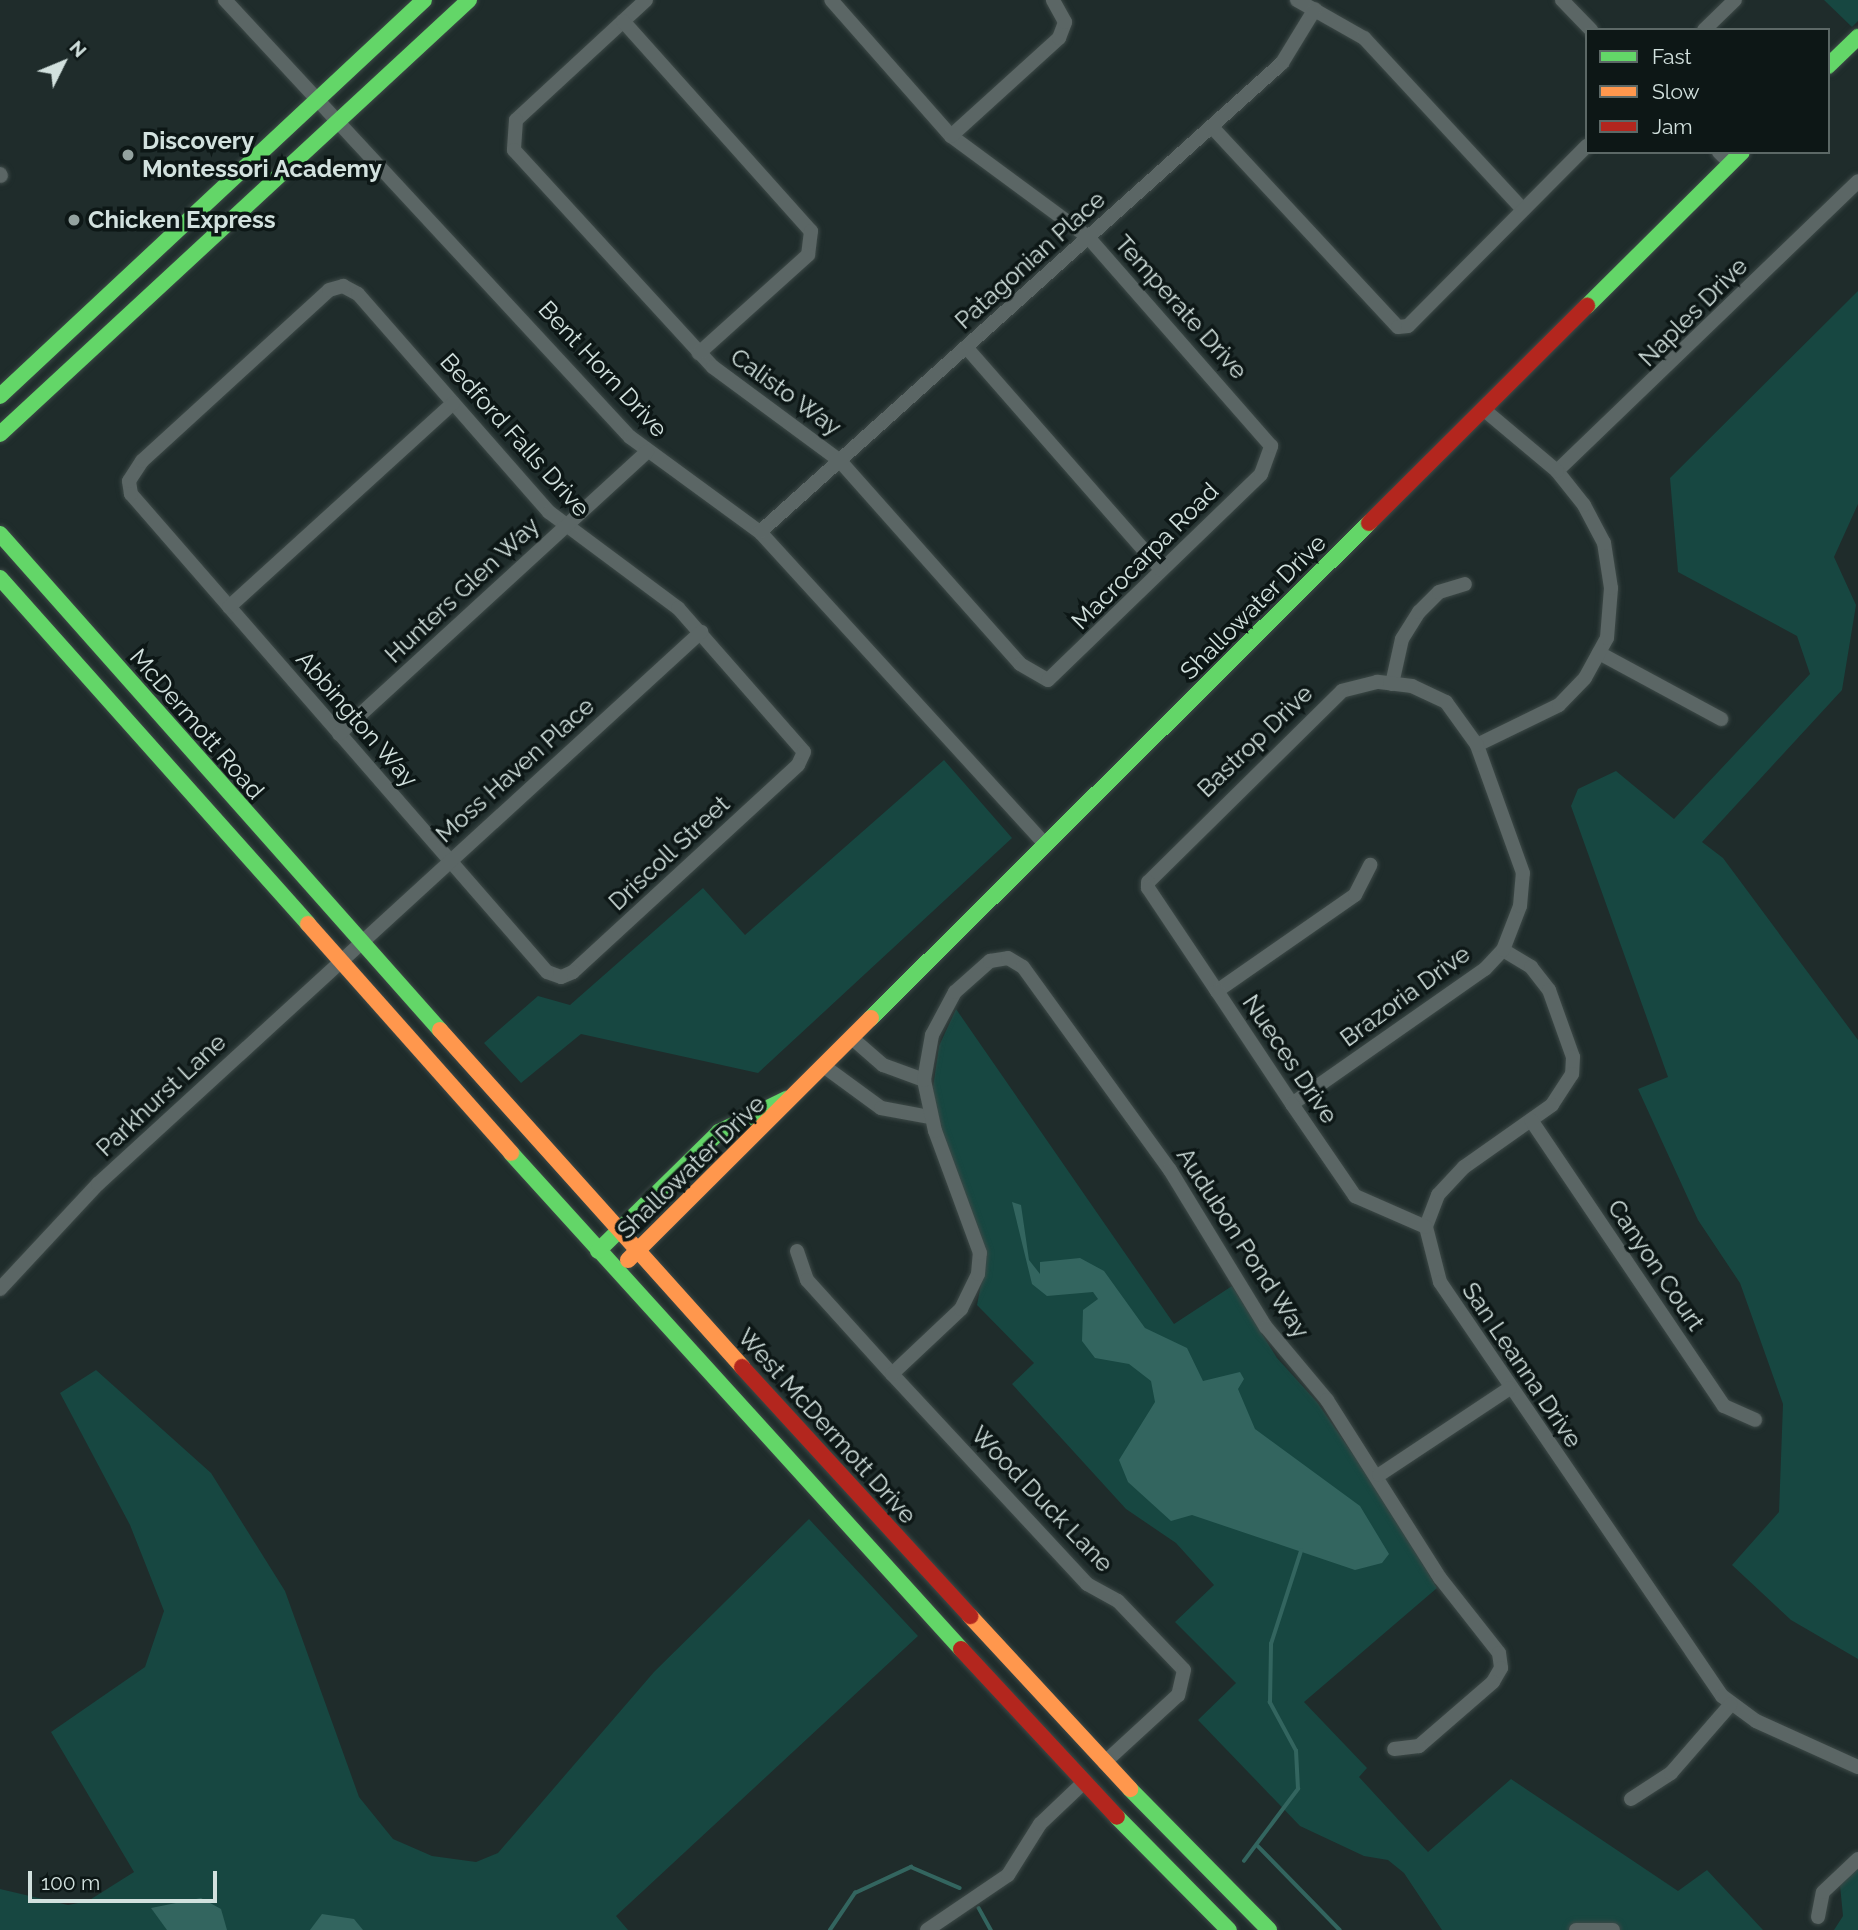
<!DOCTYPE html>
<html>
<head>
<meta charset="utf-8">
<style>
  body { margin:0 }
  #map { position:relative; width:1858px; height:1930px; overflow:hidden; background:#1f2c2b; font-family:Raleway,sans-serif }
  div>[style] { position:absolute }
  [style*='--x'] { left:calc(var(--x)*1px); top:calc(var(--y)*1px); width:calc(var(--w)*1px); rotate:calc(var(--a)*1deg) }
  .green>* { inset:0; background:#174741 }
  .water>* { inset:0; background:#33655f }
  .stream>* { height:3.5px; margin:-1.75px; padding:0 1.75px; transform-origin:1.75px; border-radius:1.75px; background:#33655f }
  .roads { filter:drop-shadow(0 0 2px #3d4947) drop-shadow(0 0 2px #3d4947) }
  .street>* { height:14px; margin:-7px; padding:0 7px; transform-origin:7px; border-radius:7px; background:#5b6665 }
  .fast>* { height:16px; margin:-8px; padding:0 8px; transform-origin:8px; border-radius:8px; background:#63d668 }
  .slow>* { height:16px; margin:-8px; padding:0 8px; transform-origin:8px; border-radius:8px; background:#ff974d }
  .jam>* { height:16px; margin:-8px; padding:0 8px; transform-origin:8px; border-radius:8px; background:#b3261e }
  .dots>* { width:19px; height:19px; translate:-50% -50%; box-sizing:border-box; border:4px solid #0d1716; border-radius:50% }
  span { translate:-50% -50%; white-space:nowrap; text-align:center; line-height:1.15; -webkit-text-stroke:7px #0d1716; paint-order:stroke }
  .poi-label { font-size:24px; color:#d2e1de; font-weight:700 }
  .left { translate:0 -50%; text-align:left }
  .street-label { font-size:24px; color:#d2e1de }
  .legend { position:absolute; left:1585px; top:28px; width:245px; height:126px; box-sizing:border-box; background:#0d1716; border:2px solid #5c6866; margin:0; padding:9px 12px; list-style:none; font-size:21px; color:#d2e1de }
  .legend li { display:flex; align-items:center; gap:14px; height:35px }
  .legend b { width:35px; border:2px solid #5c6866 }
  .north { position:absolute; left:28px; top:28px; width:70px; height:70px; -webkit-text-stroke:5px #0d1716; paint-order:stroke; rotate:47deg; font-size:19px; font-weight:700; line-height:28px; text-align:center; color:#d2e1de }
  .north::after { content:''; display:block; margin:auto; width:24px; height:32px; background:#d2e1de; clip-path:polygon(50% 0,100% 100%,50% 72%,0 100%) }
  .scale { position:absolute; left:28px; top:1871px; width:189px; height:32px; box-sizing:border-box; border:4px solid #d2e1de; border-top:0; padding-left:9px; font-size:21px; line-height:24px; white-space:nowrap; color:#d2e1de; -webkit-text-stroke:5px #0d1716; paint-order:stroke }
</style>
</head>
<body>
<div id="map">
  <div class="green">
    <i style="clip-path:polygon(1824px 0,1858px 0,1858px 21px,1852px 27px)"></i>
    <i style="clip-path:polygon(1858px 291px,1858px 504px,1834px 557px,1856px 605px,1842px 690px,1702px 842px,1723px 858px,1858px 1040px,1858px 1659px,1791px 1620px,1732px 1565px,1779px 1512px,1783px 1404px,1740px 1283px,1698px 1220px,1638px 1089px,1668px 1077px,1571px 806px,1578px 789px,1616px 771px,1674px 819px,1810px 674px,1797px 636px,1678px 572px,1670px 478px)"></i>
    <i style="clip-path:polygon(944px 760px,1012px 838px,758px 1073px,581px 1034px,521px 1083px,484px 1043px,538px 996px,570px 1005px,703px 888px,745px 935px)"></i>
    <i style="clip-path:polygon(956px 1009px,1174px 1324px,1232px 1286px,1277px 1358px,1317px 1402px,1381px 1495px,1437px 1588px,1304px 1702px,1367px 1768px,1359px 1777px,1428px 1852px,1511px 1779px,1678px 1891px,1707px 1870px,1763px 1930px,1442px 1930px,1404px 1873px,1388px 1860px,1364px 1856px,1300px 1826px,1198px 1720px,1236px 1683px,1175px 1622px,1214px 1585px,1176px 1543px,1126px 1509px,1012px 1384px,1034px 1363px,977px 1305px,987px 1253px,937px 1117px,933px 1087px,939px 1046px)"></i>
    <i style="clip-path:polygon(96px 1370px,211px 1473px,285px 1591px,359px 1797px,393px 1839px,432px 1856px,476px 1862px,498px 1853px,654px 1672px,809px 1519px,918px 1636px,616px 1916px,628px 1930px,0 1930px,0 1889px,68px 1905px,88px 1901px,134px 1872px,51px 1732px,145px 1667px,164px 1611px,130px 1525px,60px 1393px)"></i>
    <i style="clip-path:polygon(1858px 1868px,1858px 1930px,1834px 1930px,1843px 1916px,1840px 1885px)"></i>
  </div>
  <div class="water">
    <i style="clip-path:polygon(1012px 1202px,1021px 1205px,1029px 1260px,1040px 1274px,1040px 1262px,1080px 1258px,1104px 1271px,1145px 1328px,1187px 1348px,1203px 1381px,1240px 1372px,1244px 1379px,1238px 1389px,1255px 1429px,1360px 1506px,1389px 1554px,1382px 1563px,1355px 1570px,1192px 1515px,1171px 1521px,1128px 1482px,1119px 1460px,1155px 1402px,1151px 1381px,1129px 1364px,1095px 1358px,1082px 1341px,1083px 1310px,1098px 1299px,1093px 1292px,1047px 1296px,1032px 1284px)"></i>
    <i style="clip-path:polygon(201px 1898px,221px 1909px,227px 1930px,167px 1930px,151px 1908px)"></i>
    <i style="clip-path:polygon(322px 1914px,354px 1919px,363px 1930px,310px 1930px)"></i>
  </div>
  <div class="stream">
    <i style="--x:1258;--y:1846;--w:117;--a:45.7"></i>
    <i style="--x:1244;--y:1861;--w:90;--a:-53.1"></i>
    <i style="--x:1298;--y:1789;--w:38;--a:-93"></i>
    <i style="--x:1296;--y:1751;--w:55;--a:-118.4"></i>
    <i style="--x:1270;--y:1703;--w:59;--a:-89"></i>
    <i style="--x:1271;--y:1644;--w:98;--a:-72.1"></i>
    <i style="--x:979;--y:1908;--w:25;--a:61"></i>
    <i style="--x:830;--y:1930;--w:45;--a:-56"></i>
    <i style="--x:855;--y:1893;--w:62;--a:-24.9"></i>
    <i style="--x:911;--y:1867;--w:53;--a:23.2"></i>
  </div>
  <div class="roads">
    <div class="street">
      <i style="--x:225;--y:0;--w:596;--a:47.18"></i>
      <i style="--x:630;--y:437;--w:161;--a:36.2"></i>
      <i style="--x:760;--y:532;--w:424;--a:47.6"></i>
      <i style="--x:646;--y:0;--w:177;--a:137.3"></i>
      <i style="--x:516;--y:120;--w:30;--a:94"></i>
      <i style="--x:514;--y:150;--w:294;--a:47.5"></i>
      <i style="--x:713;--y:367;--w:158;--a:36.5"></i>
      <i style="--x:840;--y:461;--w:271;--a:48.4"></i>
      <i style="--x:1020;--y:664;--w:32;--a:30"></i>
      <i style="--x:1048;--y:680;--w:296;--a:-44"></i>
      <i style="--x:1261;--y:474;--w:30;--a:-70"></i>
      <i style="--x:1271;--y:446;--w:278;--a:-131.2"></i>
      <i style="--x:1088;--y:237;--w:170;--a:-143.6"></i>
      <i style="--x:951;--y:136;--w:181;--a:-131.4"></i>
      <i style="--x:1297;--y:0;--w:77;--a:29.6"></i>
      <i style="--x:1364;--y:38;--w:234;--a:47.2"></i>
      <i style="--x:1562;--y:0;--w:42;--a:46"></i>
      <i style="--x:623;--y:21;--w:282;--a:48.2"></i>
      <i style="--x:811;--y:231;--w:24;--a:97"></i>
      <i style="--x:808;--y:255;--w:147;--a:138"></i>
      <i style="--x:1704;--y:30;--w:43;--a:-44.1"></i>
      <i style="--x:1212;--y:127;--w:273;--a:47.1"></i>
      <i style="--x:1398;--y:327;--w:10;--a:-6"></i>
      <i style="--x:1408;--y:326;--w:254;--a:-45.2"></i>
      <i style="--x:951;--y:136;--w:146;--a:-42.2"></i>
      <i style="--x:1059;--y:38;--w:17;--a:-69"></i>
      <i style="--x:1065;--y:22;--w:25;--a:-119"></i>
      <i style="--x:1719;--y:152;--w:16;--a:45"></i>
      <i style="--x:0;--y:174;--w:2;--a:63"></i>
      <i style="--x:343;--y:286;--w:17;--a:28"></i>
      <i style="--x:358;--y:294;--w:290;--a:48.8"></i>
      <i style="--x:549;--y:512;--w:161;--a:36.7"></i>
      <i style="--x:678;--y:608;--w:191;--a:48.8"></i>
      <i style="--x:804;--y:752;--w:14;--a:115"></i>
      <i style="--x:798;--y:765;--w:306;--a:137.4"></i>
      <i style="--x:573;--y:972;--w:13;--a:157"></i>
      <i style="--x:561;--y:977;--w:15;--a:-160"></i>
      <i style="--x:547;--y:972;--w:634;--a:-131.03"></i>
      <i style="--x:131;--y:494;--w:13;--a:-99"></i>
      <i style="--x:129;--y:481;--w:24;--a:-57"></i>
      <i style="--x:142;--y:461;--w:253;--a:-42.4"></i>
      <i style="--x:329;--y:290;--w:15;--a:-16"></i>
      <i style="--x:966;--y:347;--w:296;--a:48.8"></i>
      <i style="--x:1557;--y:471;--w:418;--a:-43.9"></i>
      <i style="--x:760;--y:532;--w:702;--a:-41.94"></i>
      <i style="--x:1282;--y:63;--w:63;--a:-58.6"></i>
      <i style="--x:229;--y:607;--w:303;--a:-42.3"></i>
      <i style="--x:1599;--y:653;--w:139;--a:28.4"></i>
      <i style="--x:1392;--y:684;--w:46;--a:-77.5"></i>
      <i style="--x:1402;--y:639;--w:32;--a:-58"></i>
      <i style="--x:1419;--y:612;--w:28;--a:-45"></i>
      <i style="--x:1439;--y:592;--w:27;--a:-17"></i>
      <i style="--x:339;--y:734;--w:418;--a:-42.5"></i>
      <i style="--x:1477;--y:745;--w:91;--a:-26"></i>
      <i style="--x:1559;--y:705;--w:37;--a:-46"></i>
      <i style="--x:1585;--y:678;--w:46;--a:-61.2"></i>
      <i style="--x:1607;--y:638;--w:50;--a:-85.4"></i>
      <i style="--x:1611;--y:588;--w:46;--a:-98.8"></i>
      <i style="--x:1604;--y:543;--w:43;--a:-117.8"></i>
      <i style="--x:1584;--y:505;--w:43;--a:-128.5"></i>
      <i style="--x:1557;--y:471;--w:97;--a:-140"></i>
      <i style="--x:1503;--y:950;--w:33;--a:31"></i>
      <i style="--x:1531;--y:967;--w:29;--a:52"></i>
      <i style="--x:1549;--y:990;--w:71;--a:70.3"></i>
      <i style="--x:1573;--y:1057;--w:17;--a:93"></i>
      <i style="--x:1572;--y:1074;--w:37;--a:123"></i>
      <i style="--x:1552;--y:1105;--w:108;--a:144.8"></i>
      <i style="--x:1464;--y:1167;--w:38;--a:133"></i>
      <i style="--x:1438;--y:1195;--w:34;--a:111"></i>
      <i style="--x:1426;--y:1227;--w:57;--a:75.7"></i>
      <i style="--x:1440;--y:1282;--w:501;--a:55.74"></i>
      <i style="--x:1722;--y:1696;--w:42;--a:36.3"></i>
      <i style="--x:1756;--y:1721;--w:112;--a:24.3"></i>
      <i style="--x:1217;--y:991;--w:168;--a:-34.8"></i>
      <i style="--x:1355;--y:895;--w:34;--a:-63"></i>
      <i style="--x:853;--y:1039;--w:40;--a:41"></i>
      <i style="--x:883;--y:1065;--w:44;--a:20.1"></i>
      <i style="--x:825;--y:1067;--w:69;--a:36.2"></i>
      <i style="--x:881;--y:1108;--w:50;--a:10.4"></i>
      <i style="--x:1292;--y:1104;--w:236;--a:-35"></i>
      <i style="--x:1485;--y:969;--w:26;--a:-47"></i>
      <i style="--x:1503;--y:950;--w:47;--a:-68.9"></i>
      <i style="--x:1520;--y:906;--w:33;--a:-85"></i>
      <i style="--x:1523;--y:873;--w:136;--a:-109.8"></i>
      <i style="--x:1477;--y:745;--w:53;--a:-125.8"></i>
      <i style="--x:1446;--y:702;--w:38;--a:-155"></i>
      <i style="--x:1412;--y:686;--w:35;--a:-173"></i>
      <i style="--x:1377;--y:682;--w:36;--a:166"></i>
      <i style="--x:1342;--y:691;--w:272;--a:135.4"></i>
      <i style="--x:1148;--y:882;--w:6;--a:90"></i>
      <i style="--x:1148;--y:888;--w:124;--a:56.2"></i>
      <i style="--x:1217;--y:991;--w:136;--a:56.4"></i>
      <i style="--x:1292;--y:1104;--w:112;--a:55.6"></i>
      <i style="--x:1355;--y:1196;--w:77;--a:23.6"></i>
      <i style="--x:1531;--y:1120;--w:345;--a:56"></i>
      <i style="--x:1724;--y:1406;--w:34;--a:24"></i>
      <i style="--x:797;--y:1251;--w:31;--a:71"></i>
      <i style="--x:807;--y:1280;--w:127;--a:47.9"></i>
      <i style="--x:892;--y:1374;--w:287;--a:47.1"></i>
      <i style="--x:1087;--y:1584;--w:35;--a:29"></i>
      <i style="--x:1118;--y:1601;--w:95;--a:46.3"></i>
      <i style="--x:1184;--y:1670;--w:26;--a:103"></i>
      <i style="--x:1178;--y:1695;--w:100;--a:137.4"></i>
      <i style="--x:0;--y:1289;--w:144;--a:-47"></i>
      <i style="--x:98;--y:1184;--w:818;--a:-42.47"></i>
      <i style="--x:892;--y:1374;--w:95;--a:-43.3"></i>
      <i style="--x:961;--y:1309;--w:39;--a:-64"></i>
      <i style="--x:978;--y:1274;--w:21;--a:-85"></i>
      <i style="--x:980;--y:1253;--w:130;--a:-110.2"></i>
      <i style="--x:935;--y:1131;--w:52;--a:-102.2"></i>
      <i style="--x:924;--y:1080;--w:46;--a:-79.9"></i>
      <i style="--x:932;--y:1035;--w:49;--a:-61.9"></i>
      <i style="--x:955;--y:992;--w:47;--a:-41.5"></i>
      <i style="--x:990;--y:961;--w:18;--a:-9"></i>
      <i style="--x:1008;--y:958;--w:17;--a:31"></i>
      <i style="--x:1023;--y:967;--w:251;--a:54.1"></i>
      <i style="--x:1170;--y:1170;--w:184;--a:58.6"></i>
      <i style="--x:1266;--y:1327;--w:95;--a:50.1"></i>
      <i style="--x:1327;--y:1400;--w:211;--a:57.6"></i>
      <i style="--x:1440;--y:1578;--w:95;--a:51.8"></i>
      <i style="--x:1499;--y:1653;--w:15;--a:82"></i>
      <i style="--x:1501;--y:1668;--w:16;--a:120"></i>
      <i style="--x:1493;--y:1682;--w:98;--a:139.1"></i>
      <i style="--x:1419;--y:1746;--w:25;--a:173"></i>
      <i style="--x:1379;--y:1475;--w:157;--a:-33.6"></i>
      <i style="--x:1631;--y:1799;--w:48;--a:-33"></i>
      <i style="--x:1671;--y:1773;--w:91;--a:-49"></i>
      <i style="--x:1818;--y:1917;--w:25;--a:-79"></i>
      <i style="--x:1823;--y:1892;--w:48;--a:-43.3"></i>
      <i style="--x:927;--y:1930;--w:98;--a:-34.2"></i>
      <i style="--x:1008;--y:1875;--w:60;--a:-57.9"></i>
      <i style="--x:1040;--y:1824;--w:59;--a:-43.6"></i>
      <i style="--x:1576;--y:1930;--w:37;--a:0"></i>
    </div>
    <div class="fast">
      <i style="--x:1828;--y:66;--w:42;--a:-44"></i>
      <i style="--x:1587;--y:306;--w:218;--a:-44.8"></i>
      <i style="--x:0;--y:396;--w:580;--a:-43.04"></i>
      <i style="--x:0;--y:434;--w:639;--a:-42.78"></i>
      <i style="--x:0;--y:534;--w:663;--a:48.42"></i>
      <i style="--x:0;--y:578;--w:463;--a:48.3"></i>
      <i style="--x:871;--y:1018;--w:702;--a:-44.83"></i>
      <i style="--x:511;--y:1153;--w:670;--a:47.78"></i>
      <i style="--x:598;--y:1251;--w:170;--a:-44.5"></i>
      <i style="--x:719;--y:1132;--w:75;--a:-26.2"></i>
      <i style="--x:1130;--y:1789;--w:198;--a:45.4"></i>
      <i style="--x:1117;--y:1817;--w:159;--a:45.3"></i>
    </div>
    <div class="slow">
      <i style="--x:308;--y:924;--w:306;--a:48.4"></i>
      <i style="--x:440;--y:1030;--w:453;--a:48.1"></i>
      <i style="--x:628;--y:1260;--w:343;--a:-44.9"></i>
      <i style="--x:970;--y:1616;--w:236;--a:47.2"></i>
    </div>
    <div class="jam">
      <i style="--x:1369;--y:523;--w:308;--a:-44.9"></i>
      <i style="--x:742;--y:1367;--w:338;--a:47.5"></i>
      <i style="--x:961;--y:1649;--w:229;--a:47.1"></i>
    </div>
  </div>
  <div class="dots">
    <i style="left:128px;top:155px;background:#93a29f"></i>
    <i style="left:74px;top:220px;background:#93a29f"></i>
  </div>
  <div class="poi-label">
    <span class="left" style="left:142px;top:155px">Discovery<br>Montessori Academy</span>
    <span class="left" style="left:88px;top:220px">Chicken Express</span>
  </div>
  <div class="street-label">
    <span style="left:1030px;top:260px;rotate:-42deg">Patagonian Place</span>
    <span style="left:1181px;top:307px;rotate:48deg">Temperate Drive</span>
    <span style="left:1693px;top:312px;rotate:-45deg">Naples Drive</span>
    <span style="left:603px;top:369px;rotate:47deg">Bent Horn Drive</span>
    <span style="left:786px;top:392px;rotate:36deg">Calisto Way</span>
    <span style="left:515px;top:435px;rotate:48deg">Bedford Falls Drive</span>
    <span style="left:1145px;top:556px;rotate:-45deg">Macrocarpa Road</span>
    <span style="left:462px;top:590px;rotate:-43deg">Hunters Glen Way</span>
    <span style="left:1253px;top:607px;rotate:-45deg">Shallowater Drive</span>
    <span style="left:357px;top:719px;rotate:49deg">Abbington Way</span>
    <span style="left:197px;top:724px;rotate:49deg">McDermott Road</span>
    <span style="left:1255px;top:741px;rotate:-44deg">Bastrop Drive</span>
    <span style="left:515px;top:770px;rotate:-42deg">Moss Haven Place</span>
    <span style="left:669px;top:853px;rotate:-43deg">Driscoll Street</span>
    <span style="left:1405px;top:996px;rotate:-36deg">Brazoria Drive</span>
    <span style="left:1290px;top:1059px;rotate:56deg">Nueces Drive</span>
    <span style="left:161px;top:1095px;rotate:-43deg">Parkhurst Lane</span>
    <span style="left:691px;top:1167px;rotate:-44deg">Shallowater Drive</span>
    <span style="left:1243px;top:1243px;rotate:57deg">Audubon Pond Way</span>
    <span style="left:1656px;top:1265px;rotate:56deg">Canyon Court</span>
    <span style="left:1522px;top:1365px;rotate:56deg">San Leanna Drive</span>
    <span style="left:827px;top:1426px;rotate:48deg">West McDermott Drive</span>
    <span style="left:1042px;top:1499px;rotate:46deg">Wood Duck Lane</span>
  </div>
  <ul class="legend">
  <li><b style="height:9px;background:#63d668"></b>Fast</li>
  <li><b style="height:9px;background:#ff974d"></b>Slow</li>
  <li><b style="height:9px;background:#b3261e"></b>Jam</li>
  </ul>
  <div class="north">N</div>
  <div class="scale">100 m</div>
</div>
</body>
</html>
